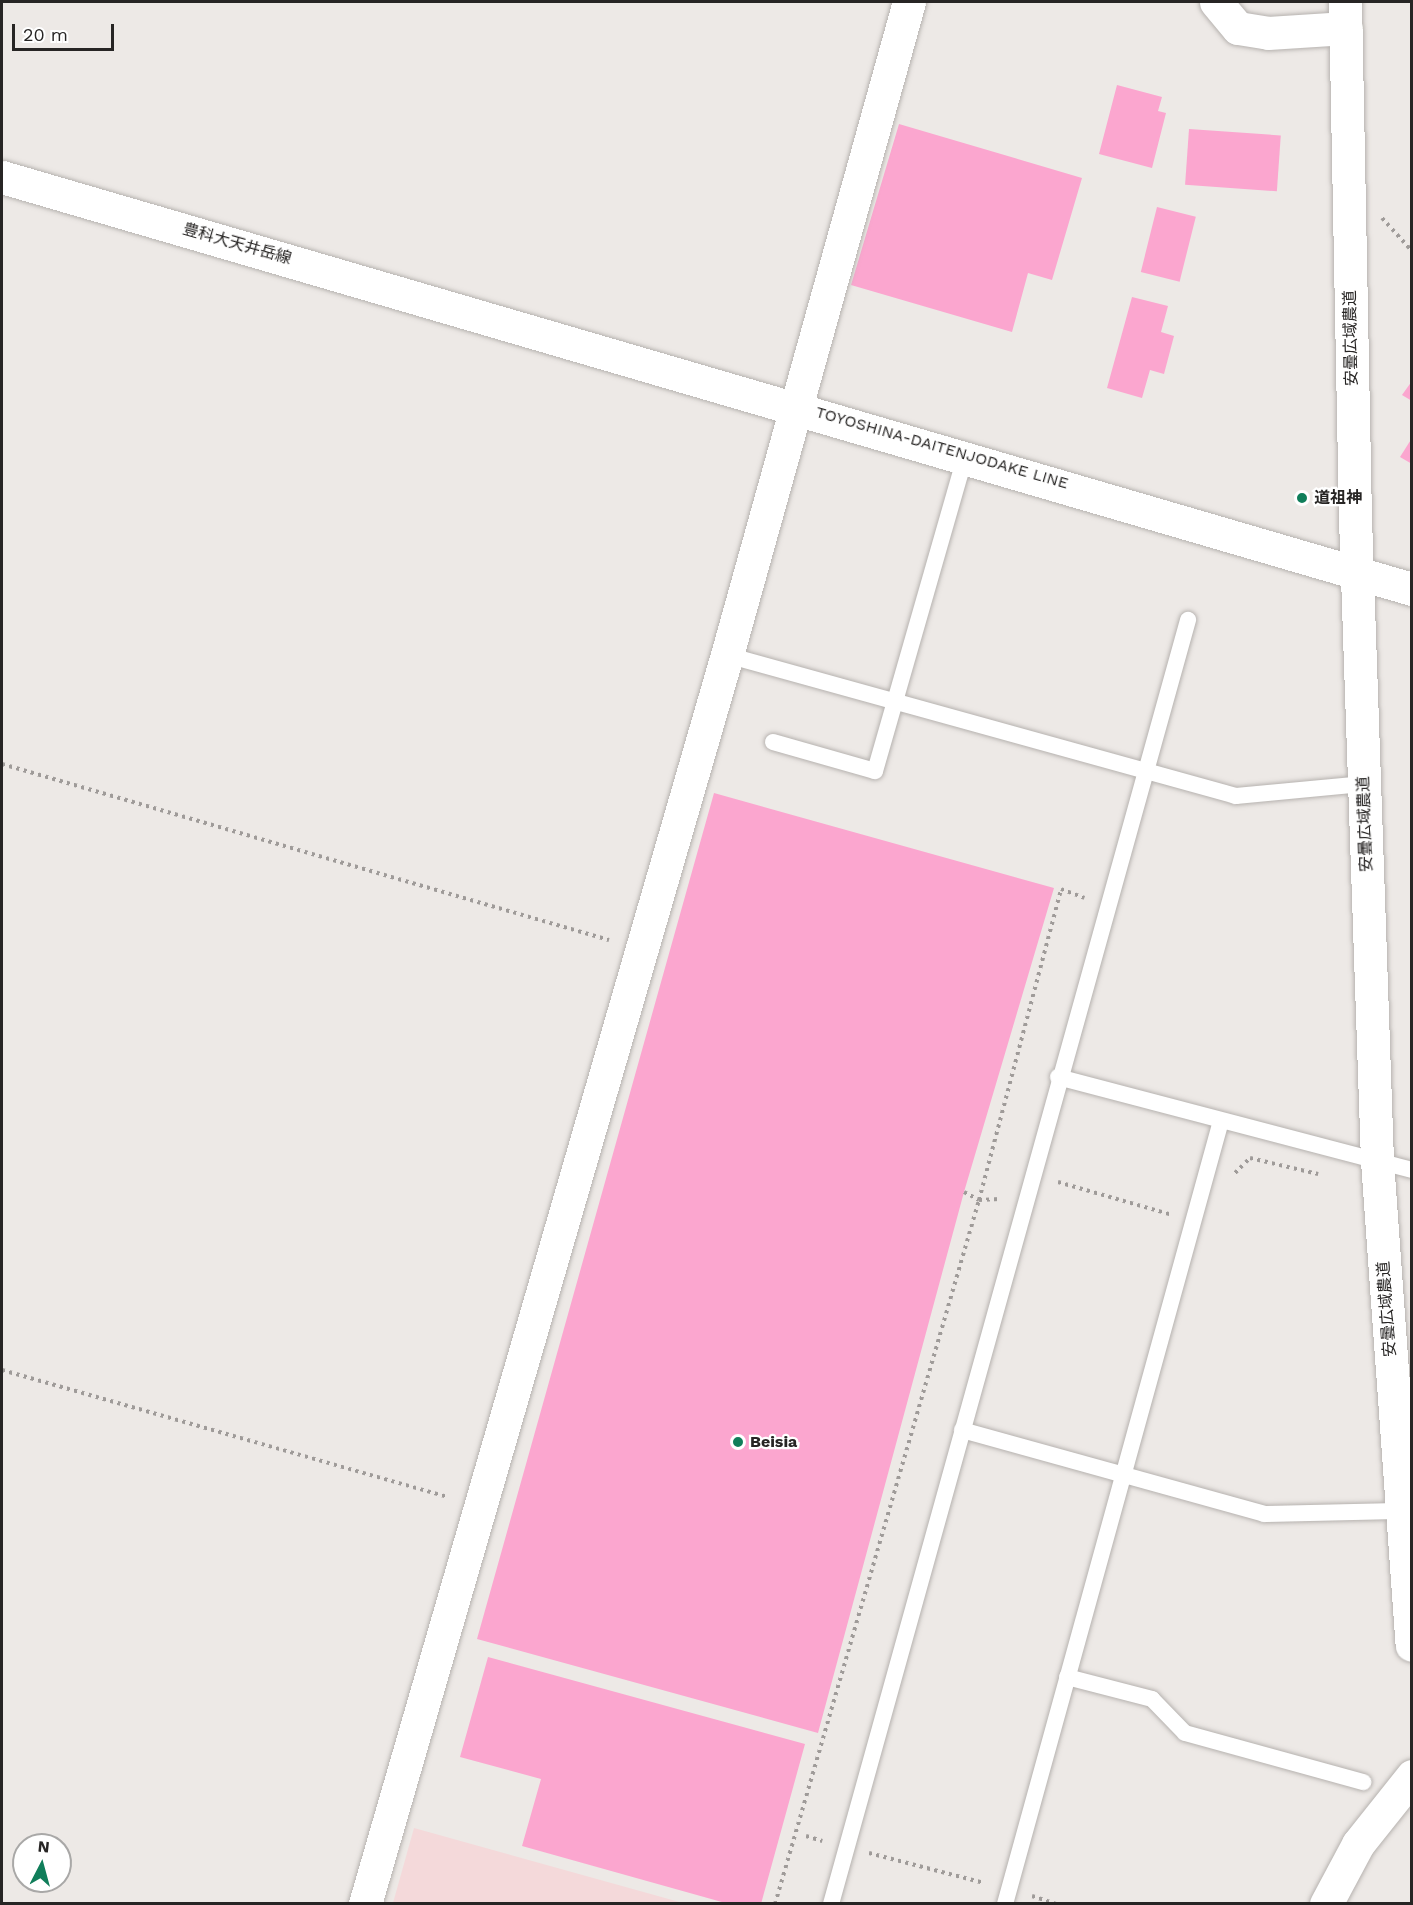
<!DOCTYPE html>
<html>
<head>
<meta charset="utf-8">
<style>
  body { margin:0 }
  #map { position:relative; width:1413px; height:1905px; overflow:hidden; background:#ede9e6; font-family:"Work Sans","Noto Sans JP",sans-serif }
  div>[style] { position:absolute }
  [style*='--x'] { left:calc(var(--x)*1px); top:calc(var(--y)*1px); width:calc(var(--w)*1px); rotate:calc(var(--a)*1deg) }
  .commercial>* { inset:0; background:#f4d9da }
  .building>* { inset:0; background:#fba6cf; transform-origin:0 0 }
  .path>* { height:4px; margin-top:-2px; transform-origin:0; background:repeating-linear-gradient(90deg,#9f9b99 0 3px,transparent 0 7.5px) }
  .roads { filter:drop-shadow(0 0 2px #b6b2af) drop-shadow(0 0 2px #b6b2af) }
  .service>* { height:16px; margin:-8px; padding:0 8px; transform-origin:8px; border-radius:8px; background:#fff }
  .minor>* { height:33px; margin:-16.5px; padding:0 16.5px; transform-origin:16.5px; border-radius:16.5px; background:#fff }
  .tertiary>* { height:33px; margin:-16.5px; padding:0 16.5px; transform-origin:16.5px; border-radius:16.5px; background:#fff }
  .secondary>* { height:33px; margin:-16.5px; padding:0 16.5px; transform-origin:16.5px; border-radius:16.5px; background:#fff }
  .dots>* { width:16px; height:16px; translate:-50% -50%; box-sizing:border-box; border:3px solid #fff; border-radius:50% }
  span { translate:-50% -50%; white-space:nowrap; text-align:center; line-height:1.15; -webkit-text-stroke:4.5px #fff; paint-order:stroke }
  .street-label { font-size:16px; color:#272524 }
  .poi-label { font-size:16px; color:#272524; font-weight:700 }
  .left { translate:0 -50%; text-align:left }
  .frame { position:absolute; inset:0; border:3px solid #272524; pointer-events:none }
  .north { position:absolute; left:12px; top:1833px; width:60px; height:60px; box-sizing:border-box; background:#fff; border:2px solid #a9a8a7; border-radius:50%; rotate:6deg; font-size:16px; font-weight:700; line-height:24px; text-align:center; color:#272524 }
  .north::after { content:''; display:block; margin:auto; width:21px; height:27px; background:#107e5a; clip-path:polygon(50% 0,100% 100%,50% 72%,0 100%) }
  .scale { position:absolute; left:12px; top:24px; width:102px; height:27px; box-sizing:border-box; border:3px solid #272524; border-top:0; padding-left:8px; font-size:18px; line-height:21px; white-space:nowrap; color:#272524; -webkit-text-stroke:4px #fff; paint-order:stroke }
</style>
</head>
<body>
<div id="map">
  <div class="commercial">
    <i style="clip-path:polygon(414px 1828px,683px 1903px,393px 1903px)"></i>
  </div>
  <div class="building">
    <i style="clip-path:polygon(1117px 85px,1162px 97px,1158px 111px,1166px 113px,1152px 168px,1099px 154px)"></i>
    <i style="clip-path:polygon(899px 124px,1082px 178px,1052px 280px,1028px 273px,1012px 332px,851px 285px)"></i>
    <i style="left:1189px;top:129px;width:92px;height:56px;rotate:4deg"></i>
    <i style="left:1157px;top:207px;width:40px;height:67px;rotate:14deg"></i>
    <i style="clip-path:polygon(1132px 297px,1168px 306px,1161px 332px,1174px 336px,1164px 374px,1150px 370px,1142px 398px,1107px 388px)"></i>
    <i style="clip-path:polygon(1412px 381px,1412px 401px,1402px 395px)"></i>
    <i style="clip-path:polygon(1412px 438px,1412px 464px,1400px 457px)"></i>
    <i style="clip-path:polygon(714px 793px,1054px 888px,964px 1192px,818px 1733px,477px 1639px)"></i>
    <i style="clip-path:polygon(488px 1657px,805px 1744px,761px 1904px,729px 1904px,522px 1846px,541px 1779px,460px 1757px)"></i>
  </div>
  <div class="path">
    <i style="--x:1382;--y:218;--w:45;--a:47.7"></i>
    <i style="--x:2;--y:764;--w:632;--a:16.17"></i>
    <i style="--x:1235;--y:1173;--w:21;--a:-45"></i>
    <i style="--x:1250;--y:1158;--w:70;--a:13.2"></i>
    <i style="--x:1058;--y:1182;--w:116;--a:16.1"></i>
    <i style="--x:964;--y:1192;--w:17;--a:28"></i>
    <i style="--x:979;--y:1200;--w:21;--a:-3"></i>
    <i style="--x:2;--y:1370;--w:464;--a:15.9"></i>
    <i style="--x:806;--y:1836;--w:17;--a:17"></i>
    <i style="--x:869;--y:1853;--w:119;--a:14.6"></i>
    <i style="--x:1032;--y:1896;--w:26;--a:18"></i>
    <i style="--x:775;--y:1904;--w:733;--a:-73.84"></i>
    <i style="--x:979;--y:1200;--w:322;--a:-75.2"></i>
    <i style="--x:1061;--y:889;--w:25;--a:21"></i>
  </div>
  <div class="roads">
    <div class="service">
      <i style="--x:727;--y:655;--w:528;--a:15.48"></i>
      <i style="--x:1236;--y:796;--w:129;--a:-5.4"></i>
      <i style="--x:773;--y:742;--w:106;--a:15.9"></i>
      <i style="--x:875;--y:771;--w:330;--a:-74"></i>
      <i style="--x:1058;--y:1077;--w:366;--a:14.7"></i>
      <i style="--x:962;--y:1430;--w:313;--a:15.5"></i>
      <i style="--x:1264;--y:1514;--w:136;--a:-1.3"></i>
      <i style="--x:1067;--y:1677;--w:88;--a:14.5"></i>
      <i style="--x:1152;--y:1699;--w:47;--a:45.9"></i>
      <i style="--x:1185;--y:1733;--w:185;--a:15.4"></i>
      <i style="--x:831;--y:1904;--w:1333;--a:-74.46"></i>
      <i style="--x:1005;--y:1904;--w:812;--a:-74.58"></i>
    </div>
    <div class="minor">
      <i style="--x:1216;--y:2;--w:34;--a:50"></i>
      <i style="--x:1238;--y:28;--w:30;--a:9"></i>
      <i style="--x:1268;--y:33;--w:78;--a:-3.7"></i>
      <i style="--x:365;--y:1904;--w:1300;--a:-73.84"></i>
      <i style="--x:727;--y:655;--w:678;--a:-74.43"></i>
    </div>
    <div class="tertiary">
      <i style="--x:1345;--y:2;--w:516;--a:88.89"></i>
      <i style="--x:1355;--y:518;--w:643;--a:88.04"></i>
      <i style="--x:1377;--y:1161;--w:485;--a:85.9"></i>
      <i style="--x:1326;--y:1904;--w:68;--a:-61.9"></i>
      <i style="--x:1358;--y:1844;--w:87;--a:-51.5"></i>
    </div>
    <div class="secondary">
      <i style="--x:2;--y:177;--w:1469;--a:16.29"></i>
    </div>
  </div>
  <div class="dots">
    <i style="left:1302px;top:498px;background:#107e5a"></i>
    <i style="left:738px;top:1442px;background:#107e5a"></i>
  </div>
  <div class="street-label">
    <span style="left:237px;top:244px;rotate:16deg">豊科大天井岳線</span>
    <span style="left:1351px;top:338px;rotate:-91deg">安曇広域農道</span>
    <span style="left:942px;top:448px;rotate:16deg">TOYOSHINA-DAITENJODAKE LINE</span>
    <span style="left:1365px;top:824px;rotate:-92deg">安曇広域農道</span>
    <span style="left:1387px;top:1309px;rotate:-94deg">安曇広域農道</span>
  </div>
  <div class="poi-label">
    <span class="left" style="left:1314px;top:498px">道祖神</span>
    <span class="left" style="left:750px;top:1442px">Beisia</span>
  </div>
  <div class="frame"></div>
  <div class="north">N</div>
  <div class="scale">20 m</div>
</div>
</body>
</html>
